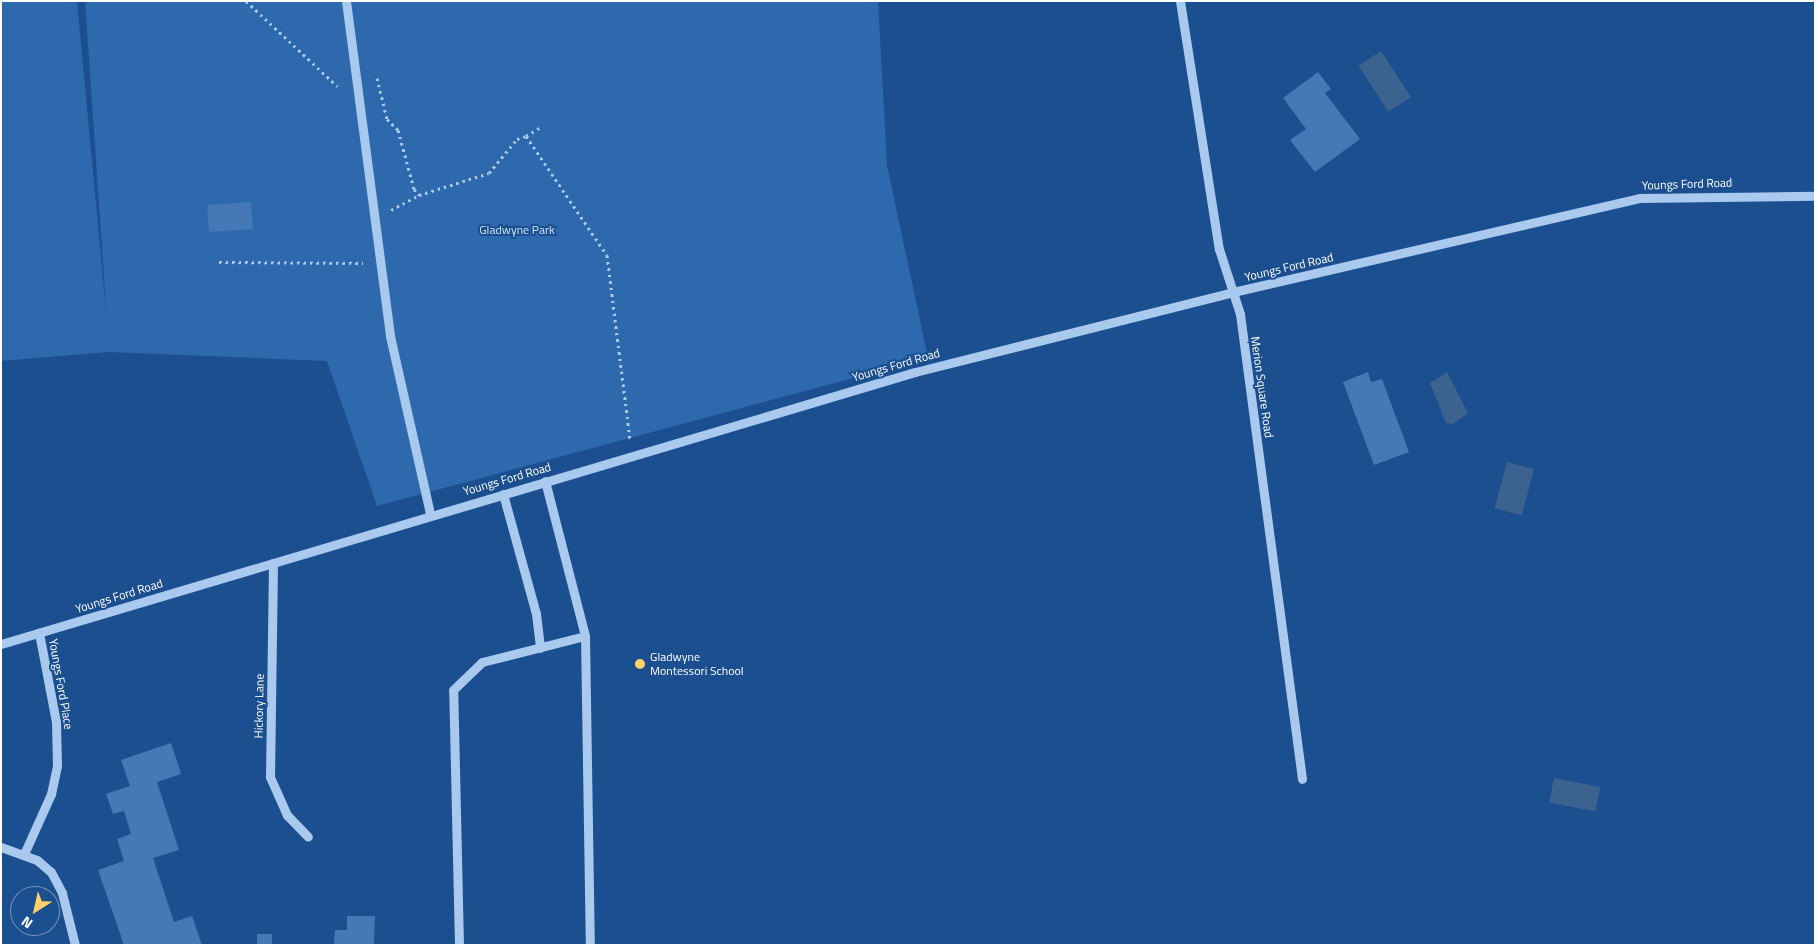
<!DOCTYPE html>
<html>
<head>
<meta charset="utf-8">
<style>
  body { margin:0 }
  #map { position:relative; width:1816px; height:946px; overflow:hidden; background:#1b4f8f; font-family:"Titillium Web",sans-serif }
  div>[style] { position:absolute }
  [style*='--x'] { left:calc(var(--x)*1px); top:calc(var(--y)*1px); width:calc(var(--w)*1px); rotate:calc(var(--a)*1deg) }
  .green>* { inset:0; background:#2e69ad }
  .water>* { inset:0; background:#3c6290; transform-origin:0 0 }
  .building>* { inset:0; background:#4478b7; transform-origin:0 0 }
  .path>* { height:3px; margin-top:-1.5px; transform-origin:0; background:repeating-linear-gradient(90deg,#a9c9ee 0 2.5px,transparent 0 6.5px) }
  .minor>* { height:9px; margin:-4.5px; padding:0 4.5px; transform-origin:4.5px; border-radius:4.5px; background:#a9c9ee }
  .dots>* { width:14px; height:14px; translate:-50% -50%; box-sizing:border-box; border:2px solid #1b4f8f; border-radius:50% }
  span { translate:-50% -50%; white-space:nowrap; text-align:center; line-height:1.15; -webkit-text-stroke:4px #1b4f8f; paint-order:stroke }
  .street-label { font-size:12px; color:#fff }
  .park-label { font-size:12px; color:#cfe3fa }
  .poi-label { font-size:12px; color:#fff }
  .left { translate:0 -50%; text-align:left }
  .frame { position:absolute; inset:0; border:2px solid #fff; pointer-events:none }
  .north { position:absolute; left:10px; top:886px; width:50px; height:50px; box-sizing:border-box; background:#1b4f8f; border:1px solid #7695bc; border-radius:50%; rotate:215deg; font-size:14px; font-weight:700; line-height:20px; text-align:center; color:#fff }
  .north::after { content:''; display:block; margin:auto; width:18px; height:22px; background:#ffd166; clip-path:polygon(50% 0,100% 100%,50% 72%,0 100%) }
</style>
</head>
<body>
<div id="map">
  <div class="green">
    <i style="clip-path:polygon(1px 1px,77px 1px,107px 321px,85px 1px,878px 1px,887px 165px,928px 358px,377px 506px,327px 361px,109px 352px,1px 361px)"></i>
  </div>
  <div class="water">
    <i style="left:1381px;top:51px;width:55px;height:27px;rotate:57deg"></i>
    <i style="clip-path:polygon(1447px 372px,1468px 413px,1453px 424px,1446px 423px,1430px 383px)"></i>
    <i style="left:1507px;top:462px;width:28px;height:48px;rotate:15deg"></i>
    <i style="left:1554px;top:778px;width:47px;height:25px;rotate:11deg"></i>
  </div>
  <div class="building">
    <i style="clip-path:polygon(1318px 72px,1331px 89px,1325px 93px,1360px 139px,1315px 172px,1290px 140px,1306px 129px,1283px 98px)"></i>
    <i style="left:251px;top:202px;width:27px;height:44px;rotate:86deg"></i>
    <i style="clip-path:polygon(1368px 372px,1371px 382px,1382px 379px,1409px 452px,1374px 465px,1343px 382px)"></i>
    <i style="clip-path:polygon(171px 743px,181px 774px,157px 782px,179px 850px,153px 858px,174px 922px,192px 916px,202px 945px,124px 945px,98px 870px,124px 861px,117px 839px,131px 834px,124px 811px,113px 814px,106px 794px,130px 786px,121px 760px)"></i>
    <i style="clip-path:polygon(347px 916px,375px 916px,374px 945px,334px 945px,335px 930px,347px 930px)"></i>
    <i style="left:257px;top:934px;width:15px;height:11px"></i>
  </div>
  <div class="path">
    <i style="--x:246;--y:1;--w:125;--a:43"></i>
    <i style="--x:377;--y:78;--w:42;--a:76.3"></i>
    <i style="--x:387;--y:119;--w:16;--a:45"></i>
    <i style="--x:398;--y:130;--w:61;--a:74.8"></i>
    <i style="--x:414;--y:189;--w:8;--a:50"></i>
    <i style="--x:419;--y:195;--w:73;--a:-17.4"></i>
    <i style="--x:489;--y:173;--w:44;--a:-50.5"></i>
    <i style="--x:517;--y:139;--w:9;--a:-18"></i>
    <i style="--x:526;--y:136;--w:144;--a:55.8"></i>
    <i style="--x:607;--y:255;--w:185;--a:82.9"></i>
    <i style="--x:526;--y:136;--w:17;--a:-31"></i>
    <i style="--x:391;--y:210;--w:32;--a:-28"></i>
    <i style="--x:219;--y:262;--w:144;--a:0.4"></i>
  </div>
  <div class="minor">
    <i style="--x:346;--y:1;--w:338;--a:82.5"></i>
    <i style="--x:390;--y:336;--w:182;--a:77.3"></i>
    <i style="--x:1180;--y:1;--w:251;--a:81.1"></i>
    <i style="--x:1219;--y:249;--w:68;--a:72.1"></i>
    <i style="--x:1240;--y:314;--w:469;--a:82.4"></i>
    <i style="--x:545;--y:481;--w:160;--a:75.5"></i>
    <i style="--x:585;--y:636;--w:309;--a:89.1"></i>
    <i style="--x:503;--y:494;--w:124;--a:74.6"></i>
    <i style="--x:536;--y:614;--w:34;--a:83"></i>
    <i style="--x:273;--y:563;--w:214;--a:90.8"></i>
    <i style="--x:270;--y:777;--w:42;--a:65.9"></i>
    <i style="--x:287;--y:815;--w:30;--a:46"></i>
    <i style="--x:1;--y:644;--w:954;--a:-16.57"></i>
    <i style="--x:915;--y:372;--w:328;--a:-14.1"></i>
    <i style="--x:1233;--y:292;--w:418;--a:-13"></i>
    <i style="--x:1640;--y:198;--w:175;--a:-0.7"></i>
    <i style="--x:1;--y:847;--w:38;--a:20"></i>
    <i style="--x:37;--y:860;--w:18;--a:41"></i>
    <i style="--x:51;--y:872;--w:24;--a:62"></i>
    <i style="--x:62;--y:893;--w:54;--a:76"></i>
    <i style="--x:24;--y:854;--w:66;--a:-65.8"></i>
    <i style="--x:51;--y:794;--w:29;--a:-78"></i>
    <i style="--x:57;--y:766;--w:44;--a:-91.3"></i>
    <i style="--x:56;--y:722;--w:91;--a:-100.8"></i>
    <i style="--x:459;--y:945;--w:255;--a:-91.3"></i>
    <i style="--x:453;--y:690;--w:40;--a:-44"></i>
    <i style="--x:482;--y:662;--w:106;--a:-14.2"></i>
  </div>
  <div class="dots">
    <i style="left:640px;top:664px;background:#ffd166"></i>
  </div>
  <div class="street-label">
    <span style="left:1687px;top:184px;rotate:-2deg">Youngs Ford Road</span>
    <span style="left:1289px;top:267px;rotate:-13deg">Youngs Ford Road</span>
    <span style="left:896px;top:365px;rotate:-16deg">Youngs Ford Road</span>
    <span style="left:1262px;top:387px;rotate:82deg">Merion Square Road</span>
    <span style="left:507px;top:479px;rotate:-16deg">Youngs Ford Road</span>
    <span style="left:119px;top:596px;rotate:-17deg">Youngs Ford Road</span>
    <span style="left:61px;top:684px;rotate:80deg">Youngs Ford Place</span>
    <span style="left:259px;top:706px;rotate:-89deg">Hickory Lane</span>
  </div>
  <div class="park-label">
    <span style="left:517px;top:230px">Gladwyne Park</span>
  </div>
  <div class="poi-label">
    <span class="left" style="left:650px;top:664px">Gladwyne<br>Montessori School</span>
  </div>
  <div class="frame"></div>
  <div class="north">N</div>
</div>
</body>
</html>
